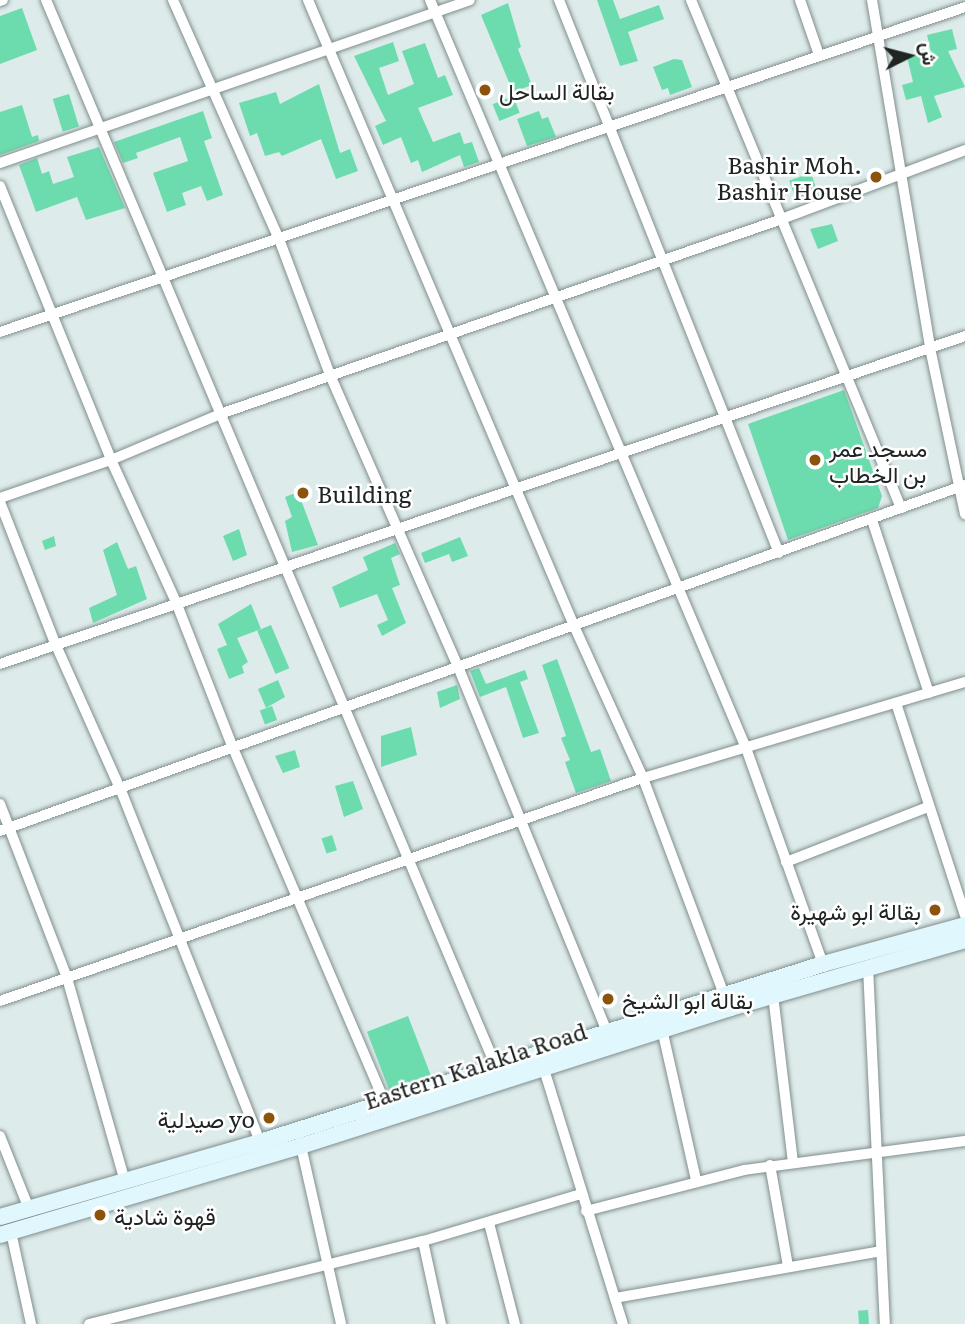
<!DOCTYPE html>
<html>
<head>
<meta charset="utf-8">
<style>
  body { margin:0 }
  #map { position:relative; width:965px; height:1324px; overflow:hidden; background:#ddebea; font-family:Literata,Vazirmatn,serif }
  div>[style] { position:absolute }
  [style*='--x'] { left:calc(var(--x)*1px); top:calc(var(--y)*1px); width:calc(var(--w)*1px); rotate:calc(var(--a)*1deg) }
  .building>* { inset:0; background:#6cdcae; transform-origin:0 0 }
  .roads { filter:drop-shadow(0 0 2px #818e8d) drop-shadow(0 0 2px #818e8d) }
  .street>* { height:10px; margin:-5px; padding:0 5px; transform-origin:5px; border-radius:5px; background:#fff }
  .secondary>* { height:16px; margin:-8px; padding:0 8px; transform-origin:8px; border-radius:8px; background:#e0f7fd }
  .dots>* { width:19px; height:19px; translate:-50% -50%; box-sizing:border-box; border:4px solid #fff; border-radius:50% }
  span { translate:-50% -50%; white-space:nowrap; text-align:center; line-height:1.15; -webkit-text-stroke:5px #fff; paint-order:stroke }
  .poi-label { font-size:23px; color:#202524 }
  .left { translate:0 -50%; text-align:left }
  .right { translate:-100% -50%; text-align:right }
  .street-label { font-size:23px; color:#202524 }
  .north { position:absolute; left:874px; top:21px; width:70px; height:70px; -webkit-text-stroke:5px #fff; paint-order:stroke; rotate:84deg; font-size:19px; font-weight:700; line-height:28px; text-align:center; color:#202524 }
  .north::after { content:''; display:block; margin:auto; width:24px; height:32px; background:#202524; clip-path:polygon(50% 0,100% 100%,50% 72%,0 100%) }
</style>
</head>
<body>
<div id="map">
  <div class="building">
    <i style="clip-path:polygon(597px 0,613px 0,620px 19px,659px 5px,664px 19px,628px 32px,638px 61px,620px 66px)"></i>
    <i style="clip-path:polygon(508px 3px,521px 47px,518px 49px,532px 85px,513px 92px,481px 15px)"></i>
    <i style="clip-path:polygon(22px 8px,37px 50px,0 64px,0 16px)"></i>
    <i style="clip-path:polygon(952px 29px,957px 49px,948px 51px,965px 87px,934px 96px,942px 117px,928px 123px,921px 96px,906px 100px,902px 85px,913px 82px,907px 57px,931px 52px,927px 35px)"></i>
    <i style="clip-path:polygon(393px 42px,399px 61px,379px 68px,388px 95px,414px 84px,402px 51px,425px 43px,438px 78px,445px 75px,453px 95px,418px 108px,433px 142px,460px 132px,464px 144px,472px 142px,479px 162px,464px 167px,460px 155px,422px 172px,418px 160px,411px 163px,401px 137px,383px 145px,375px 126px,386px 121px,354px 56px)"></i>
    <i style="clip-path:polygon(674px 59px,682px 60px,692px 87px,670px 95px,668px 88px,662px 90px,653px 67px)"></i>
    <i style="clip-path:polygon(319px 84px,340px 153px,350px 149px,358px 171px,336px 179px,321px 139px,282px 156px,279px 152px,265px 156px,257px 133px,250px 136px,239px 103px,276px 92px,280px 104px)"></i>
    <i style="left:69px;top:94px;width:34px;height:17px;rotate:73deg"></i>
    <i style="left:513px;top:96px;width:18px;height:22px;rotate:68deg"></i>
    <i style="clip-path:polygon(22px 105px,32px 137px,38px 135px,39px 141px,0 155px,0 112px)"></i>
    <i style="clip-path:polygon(203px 111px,212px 138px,204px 141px,223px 195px,207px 201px,201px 186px,182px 193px,186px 205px,167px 212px,153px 173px,188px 161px,180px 137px,136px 153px,138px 158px,123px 163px,114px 142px)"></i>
    <i style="clip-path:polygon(539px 111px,542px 119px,548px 117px,556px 137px,527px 146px,517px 119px)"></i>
    <i style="clip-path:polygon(99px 147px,125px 208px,86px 220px,77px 197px,36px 212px,19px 165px,37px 158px,42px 174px,49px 171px,53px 184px,74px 177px,67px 157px)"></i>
    <i style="left:811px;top:173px;width:24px;height:23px;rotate:71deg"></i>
    <i style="clip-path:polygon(832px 224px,838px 241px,818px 249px,810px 229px)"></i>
    <i style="clip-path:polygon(844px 390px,882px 496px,878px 508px,788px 540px,748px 424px)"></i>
    <i style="clip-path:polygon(298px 492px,318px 545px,292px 552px,285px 521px,292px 517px,285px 497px)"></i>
    <i style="clip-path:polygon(239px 529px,247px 555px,233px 561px,223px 536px)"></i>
    <i style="clip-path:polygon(54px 536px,56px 546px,45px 550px,42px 541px)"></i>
    <i style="clip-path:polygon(460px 537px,468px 556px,452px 562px,449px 554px,425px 563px,421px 553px)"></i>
    <i style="clip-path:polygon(117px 542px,128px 569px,136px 566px,147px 599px,93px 623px,89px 608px,117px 595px,103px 550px)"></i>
    <i style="clip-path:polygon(395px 543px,400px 554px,391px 558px,400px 585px,392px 588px,406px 623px,382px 636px,377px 625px,388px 620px,377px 594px,340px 608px,332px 587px,368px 570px,363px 557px)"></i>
    <i style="clip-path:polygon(251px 604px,261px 629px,237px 638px,248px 662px,242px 666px,244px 673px,229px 679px,217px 649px,227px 645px,218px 624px)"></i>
    <i style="left:271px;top:625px;width:47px;height:15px;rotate:67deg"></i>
    <i style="clip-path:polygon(557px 659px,591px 752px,600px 749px,611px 781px,576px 793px,565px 762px,570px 760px,561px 738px,566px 736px,542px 665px)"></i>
    <i style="clip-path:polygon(479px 668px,486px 684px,525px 670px,528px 679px,520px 682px,539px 733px,523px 738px,506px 687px,480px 697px,470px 671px)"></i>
    <i style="clip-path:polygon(278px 680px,285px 697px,266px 708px,258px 689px)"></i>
    <i style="clip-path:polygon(457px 685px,460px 699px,440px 708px,437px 692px)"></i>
    <i style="left:272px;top:706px;width:15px;height:13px;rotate:70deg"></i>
    <i style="clip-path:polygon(411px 727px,417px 755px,381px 767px,381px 736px)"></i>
    <i style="clip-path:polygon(295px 750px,300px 767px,283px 773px,275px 756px)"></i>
    <i style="clip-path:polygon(353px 781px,363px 809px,344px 817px,335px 786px)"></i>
    <i style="left:332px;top:835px;width:16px;height:11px;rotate:72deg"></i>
    <i style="left:408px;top:1016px;width:66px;height:44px;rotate:69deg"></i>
    <i style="left:868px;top:1310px;width:14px;height:10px;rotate:86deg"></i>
  </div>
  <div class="roads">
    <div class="street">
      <i style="--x:46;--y:0;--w:1158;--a:67.13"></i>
      <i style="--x:173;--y:0;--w:261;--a:66.1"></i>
      <i style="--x:279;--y:239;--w:145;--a:69.4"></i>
      <i style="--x:330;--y:375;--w:321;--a:66.3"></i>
      <i style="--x:459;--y:669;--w:390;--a:67.8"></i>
      <i style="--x:308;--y:0;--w:682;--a:66.97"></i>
      <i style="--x:575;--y:628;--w:165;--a:65.6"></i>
      <i style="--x:643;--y:778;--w:232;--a:69.5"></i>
      <i style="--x:430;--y:0;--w:812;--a:67.1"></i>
      <i style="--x:746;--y:748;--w:229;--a:70.4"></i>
      <i style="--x:559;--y:0;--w:595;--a:68.31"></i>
      <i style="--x:691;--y:0;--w:550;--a:67.54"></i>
      <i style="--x:800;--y:0;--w:58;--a:70.9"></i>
      <i style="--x:872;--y:0;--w:353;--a:80.5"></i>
      <i style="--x:930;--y:348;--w:170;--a:78.1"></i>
      <i style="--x:0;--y:1;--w:3;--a:-18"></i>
      <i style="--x:0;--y:163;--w:497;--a:-19.1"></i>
      <i style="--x:0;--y:186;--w:296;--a:67.9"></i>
      <i style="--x:111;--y:460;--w:156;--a:65.4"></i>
      <i style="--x:176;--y:602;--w:157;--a:68.7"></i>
      <i style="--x:233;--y:748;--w:385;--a:66.8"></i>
      <i style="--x:0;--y:332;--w:1018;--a:-18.61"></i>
      <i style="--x:0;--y:498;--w:117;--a:-18.9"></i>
      <i style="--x:111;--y:460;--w:121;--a:-22.8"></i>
      <i style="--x:223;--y:413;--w:589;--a:-19.14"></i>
      <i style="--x:779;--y:220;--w:199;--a:-20.6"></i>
      <i style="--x:0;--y:502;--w:151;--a:68.7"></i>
      <i style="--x:55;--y:643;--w:159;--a:65.9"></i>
      <i style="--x:120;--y:788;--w:381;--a:68.4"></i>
      <i style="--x:872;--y:520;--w:182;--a:71.8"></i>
      <i style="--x:0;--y:664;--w:1019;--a:-18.77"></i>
      <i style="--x:896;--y:703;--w:223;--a:72"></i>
      <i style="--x:0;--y:804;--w:186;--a:68.9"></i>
      <i style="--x:67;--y:978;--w:212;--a:74.1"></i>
      <i style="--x:0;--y:831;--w:1025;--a:-19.73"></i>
      <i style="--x:786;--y:862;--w:152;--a:-21.2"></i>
      <i style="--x:868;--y:967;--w:357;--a:87.3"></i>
      <i style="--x:773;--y:995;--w:168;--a:83.2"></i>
      <i style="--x:0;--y:1001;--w:681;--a:-19.13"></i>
      <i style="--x:643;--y:778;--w:336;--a:-16.6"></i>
      <i style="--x:662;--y:1029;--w:155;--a:77.3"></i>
      <i style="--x:543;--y:1066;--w:270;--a:72.8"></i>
      <i style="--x:0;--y:1136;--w:79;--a:68.3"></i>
      <i style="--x:301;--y:1146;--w:182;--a:77.3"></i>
      <i style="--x:770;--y:1165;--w:103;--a:79.9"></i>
      <i style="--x:586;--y:1211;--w:163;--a:-14.5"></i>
      <i style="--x:744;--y:1170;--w:223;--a:-7.5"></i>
      <i style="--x:489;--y:1223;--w:104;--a:75.6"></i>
      <i style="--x:11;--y:1232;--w:94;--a:77.7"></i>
      <i style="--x:423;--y:1241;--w:85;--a:77.8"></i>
      <i style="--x:615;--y:1298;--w:270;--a:-10"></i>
      <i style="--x:89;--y:1324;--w:344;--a:-14"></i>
      <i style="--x:423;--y:1241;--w:165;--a:-16.6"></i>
    </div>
    <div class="secondary">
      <i style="--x:0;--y:1217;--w:271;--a:-16.1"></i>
      <i style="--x:260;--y:1142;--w:590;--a:-17.55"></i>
      <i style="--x:823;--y:964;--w:147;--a:-15.4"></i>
      <i style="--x:0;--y:1235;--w:314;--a:-16.5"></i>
      <i style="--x:301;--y:1146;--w:451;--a:-17.8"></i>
      <i style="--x:730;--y:1008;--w:245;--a:-16.1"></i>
    </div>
  </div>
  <div class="dots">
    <i style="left:485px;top:90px;background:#8c530b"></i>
    <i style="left:876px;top:177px;background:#8c530b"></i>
    <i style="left:815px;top:460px;background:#8c530b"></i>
    <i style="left:303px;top:493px;background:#8c530b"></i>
    <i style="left:935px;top:910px;background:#8c530b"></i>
    <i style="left:608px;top:999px;background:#8c530b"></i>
    <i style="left:269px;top:1118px;background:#8c530b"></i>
    <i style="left:100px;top:1215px;background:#8c530b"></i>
  </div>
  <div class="poi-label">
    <span class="left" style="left:499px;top:90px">بقالة الساحل</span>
    <span class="right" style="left:862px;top:177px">Bashir Moh.<br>Bashir House</span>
    <span class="left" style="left:829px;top:460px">مسجد عمر<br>بن الخطاب</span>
    <span class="left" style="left:317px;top:493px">Building</span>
    <span class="right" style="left:921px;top:910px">بقالة ابو شهيرة</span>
    <span class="left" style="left:622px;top:999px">بقالة ابو الشيخ</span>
    <span class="right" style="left:255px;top:1118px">صيدلية yo</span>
    <span class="left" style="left:114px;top:1215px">قهوة شادية</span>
  </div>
  <div class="street-label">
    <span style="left:475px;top:1065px;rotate:-18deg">Eastern Kalakla Road</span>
  </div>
  <div class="north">ش</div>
</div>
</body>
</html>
